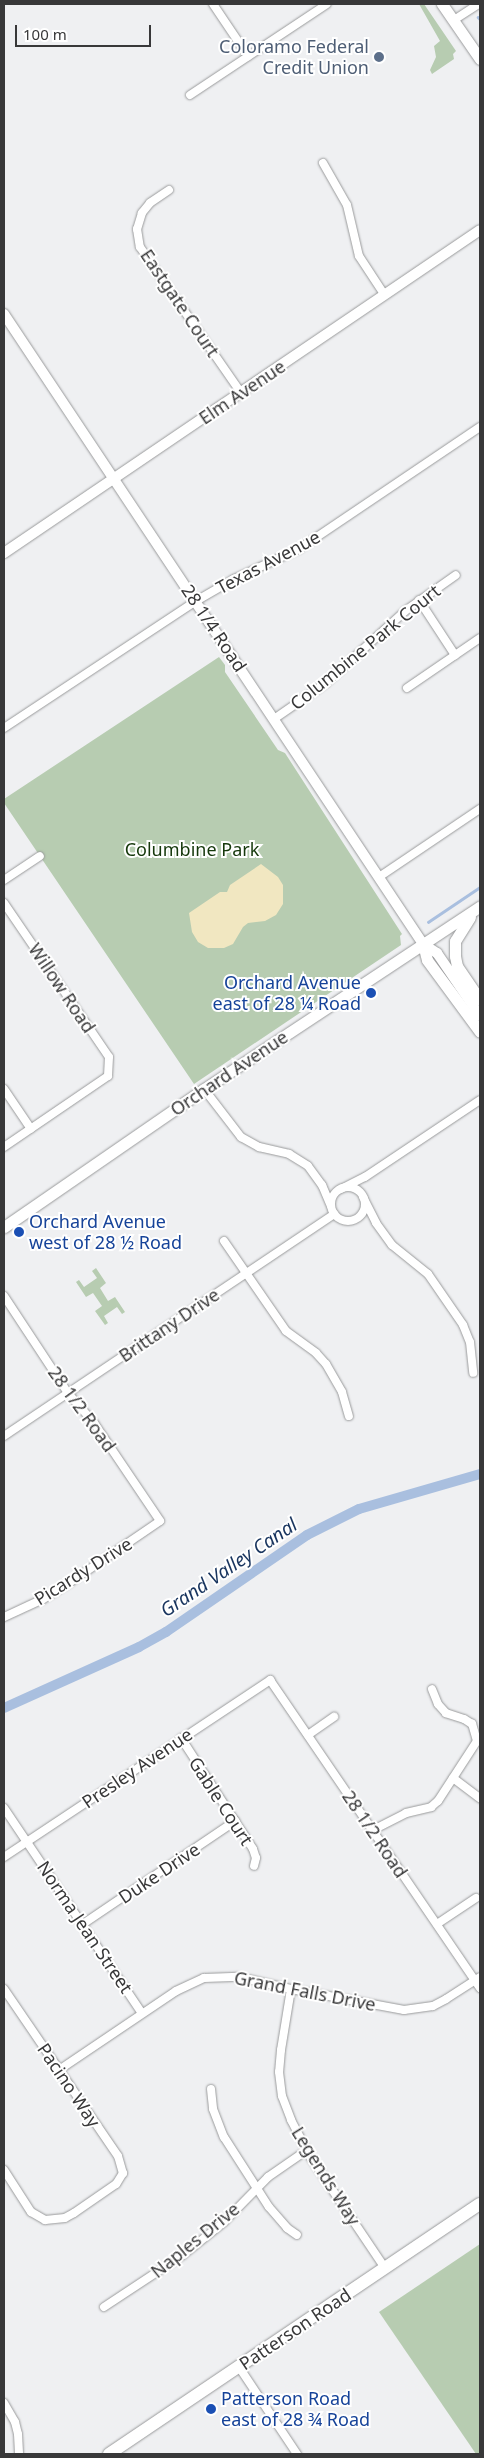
<!DOCTYPE html>
<html>
<head>
<meta charset="utf-8">
<style>
  body { margin:0 }
  #map { position:relative; width:484px; height:2458px; overflow:hidden; background:#eff0f2; font-family:"Noto Sans",sans-serif }
  div>[style] { position:absolute }
  [style*='--x'] { left:calc(var(--x)*1px); top:calc(var(--y)*1px); width:calc(var(--w)*1px); rotate:calc(var(--a)*1deg) }
  .green>* { inset:0; background:#b7ccb1 }
  .sand>* { inset:0; background:#f1e7c1 }
  .stream>* { height:2.5px; margin:-1.25px; padding:0 1.25px; transform-origin:1.25px; border-radius:1.25px; background:#a9bfdf }
  .canal>* { height:10px; margin:-5px; padding:0 5px; transform-origin:5px; border-radius:5px; background:#a9bfdf }
  .roads { filter:drop-shadow(0 0 1px #999a9b) drop-shadow(0 0 1px #999a9b) }
  .minor>* { height:8px; margin:-4px; padding:0 4px; transform-origin:4px; border-radius:4px; background:#fff }
  .minor>.ring { margin:-4px; padding:0; box-sizing:content-box; background:none; border:8px solid #fff; border-radius:50% }
  .tertiary>* { height:10px; margin:-5px; padding:0 5px; transform-origin:5px; border-radius:5px; background:#fff }
  .secondary>* { height:11px; margin:-5.5px; padding:0 5.5px; transform-origin:5.5px; border-radius:5.5px; background:#fff }
  .primary>* { height:12px; margin:-6px; padding:0 6px; transform-origin:6px; border-radius:6px; background:#fff }
  .dots>* { width:14px; height:14px; translate:-50% -50%; box-sizing:border-box; border:2px solid #fff; border-radius:50% }
  span { translate:-50% -50%; white-space:nowrap; text-align:center; line-height:1.15; -webkit-text-stroke:4px #fff; paint-order:stroke }
  .service-label { font-size:18px; color:#4e5e75 }
  .right { translate:-100% -50%; text-align:right }
  .street-label { font-size:18px; color:#383839 }
  .park-label { font-size:18px; color:#15380b }
  .transit-label { font-size:18px; color:#164399 }
  .left { translate:0 -50%; text-align:left }
  .water-label { font-size:19px; color:#18345e; font-style:italic }
  .frame { position:absolute; inset:0; border:5px solid #383839; pointer-events:none }
  .scale { position:absolute; left:15px; top:25px; width:136px; height:22px; box-sizing:border-box; border:2px solid #383839; border-top:0; padding-left:6px; font-size:15px; line-height:18px; white-space:nowrap; color:#383839; -webkit-text-stroke:4px #fff; paint-order:stroke }
</style>
</head>
<body>
<div id="map">
  <div class="green">
    <i style="clip-path:polygon(419px 4px,424px 4px,456px 51px,453px 54px,454px 59px,432px 74px,430px 70px,436px 57px,434px 46px,440px 41px)"></i>
    <i style="clip-path:polygon(219px 657px,225px 665px,225px 672px,278px 750px,285px 753px,402px 934px,400px 936px,401px 945px,194px 1084px,4px 803px,4px 799px)"></i>
    <i style="clip-path:polygon(96px 1268px,106px 1283px,100px 1288px,108px 1301px,115px 1297px,125px 1312px,122px 1314px,117px 1307px,104px 1316px,108px 1323px,105px 1325px,95px 1311px,102px 1306px,93px 1293px,86px 1297px,76px 1282px,79px 1280px,84px 1287px,97px 1278px,92px 1271px)"></i>
    <i style="clip-path:polygon(480px 2244px,480px 2454px,476px 2454px,379px 2312px)"></i>
  </div>
  <div class="sand">
    <i style="clip-path:polygon(261px 864px,278px 877px,283px 885px,283px 904px,276px 915px,265px 921px,248px 923px,243px 927px,233px 944px,224px 948px,208px 948px,198px 942px,192px 932px,189px 913px,220px 892px,227px 892px,230px 885px)"></i>
  </div>
  <div class="stream">
    <i style="--x:478;--y:17;--w:3;--a:45"></i>
    <i style="--x:428;--y:922;--w:63;--a:-33.9"></i>
  </div>
  <div class="canal">
    <i style="--x:4;--y:1708;--w:148;--a:-24.3"></i>
    <i style="--x:139;--y:1647;--w:31;--a:-29"></i>
    <i style="--x:166;--y:1632;--w:171;--a:-34.5"></i>
    <i style="--x:307;--y:1535;--w:58;--a:-26.6"></i>
    <i style="--x:359;--y:1509;--w:126;--a:-16.1"></i>
  </div>
  <div class="roads">
    <div class="minor">
      <i style="--x:213;--y:4;--w:63;--a:56.1"></i>
      <i style="--x:454;--y:20;--w:30;--a:-33"></i>
      <i style="--x:190;--y:95;--w:164;--a:-33.6"></i>
      <i style="--x:323;--y:163;--w:48;--a:60.3"></i>
      <i style="--x:347;--y:205;--w:52;--a:76.8"></i>
      <i style="--x:359;--y:256;--w:45;--a:56.7"></i>
      <i style="--x:169;--y:190;--w:23;--a:146"></i>
      <i style="--x:150;--y:203;--w:13;--a:129"></i>
      <i style="--x:142;--y:213;--w:17;--a:107"></i>
      <i style="--x:137;--y:229;--w:18;--a:81"></i>
      <i style="--x:140;--y:247;--w:178;--a:55.3"></i>
      <i style="--x:419;--y:600;--w:66;--a:56.8"></i>
      <i style="--x:407;--y:688;--w:88;--a:-34.4"></i>
      <i style="--x:274;--y:719;--w:63;--a:-34.7"></i>
      <i style="--x:326;--y:683;--w:107;--a:-42.3"></i>
      <i style="--x:405;--y:611;--w:62;--a:-35.2"></i>
      <i style="--x:4;--y:728;--w:230;--a:-33.5"></i>
      <i style="--x:196;--y:601;--w:44;--a:-30.1"></i>
      <i style="--x:234;--y:579;--w:72;--a:-24.8"></i>
      <i style="--x:299;--y:549;--w:218;--a:-34"></i>
      <i style="--x:379;--y:877;--w:122;--a:-34"></i>
      <i style="--x:4;--y:880;--w:43;--a:-33.7"></i>
      <i style="--x:4;--y:903;--w:186;--a:55.7"></i>
      <i style="--x:109;--y:1057;--w:19;--a:93"></i>
      <i style="--x:108;--y:1076;--w:126;--a:145.7"></i>
      <i style="--x:4;--y:1089;--w:48;--a:56"></i>
      <i style="--x:204;--y:1089;--w:61;--a:52.4"></i>
      <i style="--x:241;--y:1137;--w:21;--a:29"></i>
      <i style="--x:259;--y:1147;--w:31;--a:13"></i>
      <i style="--x:289;--y:1154;--w:22;--a:32"></i>
      <i style="--x:308;--y:1166;--w:24;--a:54"></i>
      <i style="--x:322;--y:1185;--w:23;--a:67"></i>
      <i class="ring" style="left:331px;top:1187px;width:26px;height:26px"></i>
      <i style="--x:341;--y:1189;--w:27;--a:-27"></i>
      <i style="--x:365;--y:1177;--w:138;--a:-33.8"></i>
      <i style="--x:363;--y:1197;--w:29;--a:63"></i>
      <i style="--x:376;--y:1223;--w:27;--a:54"></i>
      <i style="--x:392;--y:1245;--w:46;--a:38.9"></i>
      <i style="--x:428;--y:1274;--w:62;--a:55.5"></i>
      <i style="--x:463;--y:1325;--w:18;--a:68"></i>
      <i style="--x:470;--y:1342;--w:31;--a:84"></i>
      <i style="--x:224;--y:1241;--w:109;--a:55.4"></i>
      <i style="--x:286;--y:1331;--w:37;--a:36"></i>
      <i style="--x:316;--y:1353;--w:15;--a:48"></i>
      <i style="--x:326;--y:1364;--w:32;--a:60"></i>
      <i style="--x:342;--y:1392;--w:25;--a:74"></i>
      <i style="--x:4;--y:1296;--w:116;--a:56.6"></i>
      <i style="--x:68;--y:1393;--w:40;--a:49"></i>
      <i style="--x:94;--y:1423;--w:118;--a:56"></i>
      <i style="--x:160;--y:1521;--w:110;--a:145.7"></i>
      <i style="--x:69;--y:1583;--w:31;--a:148"></i>
      <i style="--x:43;--y:1599;--w:43;--a:155.2"></i>
      <i style="--x:4;--y:1436;--w:398;--a:-33.9"></i>
      <i style="--x:308;--y:1735;--w:32;--a:-35"></i>
      <i style="--x:181;--y:1738;--w:132;--a:57"></i>
      <i style="--x:253;--y:1849;--w:9;--a:72"></i>
      <i style="--x:256;--y:1858;--w:8;--a:104"></i>
      <i style="--x:453;--y:1778;--w:34;--a:37"></i>
      <i style="--x:4;--y:1808;--w:247;--a:56.1"></i>
      <i style="--x:373;--y:1830;--w:37;--a:-27"></i>
      <i style="--x:406;--y:1813;--w:26;--a:-13"></i>
      <i style="--x:431;--y:1807;--w:9;--a:-41"></i>
      <i style="--x:438;--y:1801;--w:72;--a:-57"></i>
      <i style="--x:477;--y:1741;--w:18;--a:-106"></i>
      <i style="--x:472;--y:1724;--w:9;--a:-148"></i>
      <i style="--x:464;--y:1719;--w:19;--a:-162"></i>
      <i style="--x:446;--y:1713;--w:12;--a:-132"></i>
      <i style="--x:438;--y:1704;--w:16;--a:-112"></i>
      <i style="--x:4;--y:1857;--w:320;--a:-33.6"></i>
      <i style="--x:270;--y:1680;--w:373;--a:55.7"></i>
      <i style="--x:83;--y:1924;--w:184;--a:-34.1"></i>
      <i style="--x:437;--y:1924;--w:47;--a:-33.7"></i>
      <i style="--x:4;--y:1989;--w:202;--a:55.7"></i>
      <i style="--x:118;--y:2156;--w:18;--a:74"></i>
      <i style="--x:123;--y:2173;--w:13;--a:122"></i>
      <i style="--x:116;--y:2184;--w:51;--a:145.4"></i>
      <i style="--x:74;--y:2213;--w:10;--a:151"></i>
      <i style="--x:65;--y:2218;--w:20;--a:174"></i>
      <i style="--x:45;--y:2220;--w:16;--a:-150"></i>
      <i style="--x:31;--y:2212;--w:50;--a:-122.7"></i>
      <i style="--x:291;--y:1989;--w:62;--a:99.3"></i>
      <i style="--x:281;--y:2050;--w:22;--a:95"></i>
      <i style="--x:279;--y:2072;--w:24;--a:83"></i>
      <i style="--x:282;--y:2096;--w:26;--a:69"></i>
      <i style="--x:291;--y:2120;--w:43;--a:62.2"></i>
      <i style="--x:311;--y:2158;--w:133;--a:56.1"></i>
      <i style="--x:59;--y:2070;--w:141;--a:-34"></i>
      <i style="--x:176;--y:1991;--w:31;--a:-25"></i>
      <i style="--x:204;--y:1978;--w:35;--a:-2"></i>
      <i style="--x:239;--y:1977;--w:53;--a:13"></i>
      <i style="--x:291;--y:1989;--w:115;--a:10.5"></i>
      <i style="--x:404;--y:2010;--w:29;--a:-8"></i>
      <i style="--x:433;--y:2006;--w:15;--a:-28"></i>
      <i style="--x:446;--y:1999;--w:40;--a:-32.9"></i>
      <i style="--x:211;--y:2089;--w:20;--a:84"></i>
      <i style="--x:213;--y:2109;--w:30;--a:69"></i>
      <i style="--x:224;--y:2137;--w:83;--a:57.3"></i>
      <i style="--x:269;--y:2207;--w:28;--a:49"></i>
      <i style="--x:287;--y:2228;--w:12;--a:35"></i>
      <i style="--x:104;--y:2307;--w:95;--a:-33.4"></i>
      <i style="--x:183;--y:2255;--w:53;--a:-38.8"></i>
      <i style="--x:224;--y:2222;--w:63;--a:-45.6"></i>
      <i style="--x:268;--y:2177;--w:47;--a:-34.7"></i>
      <i style="--x:239;--y:2367;--w:105;--a:56.3"></i>
      <i style="--x:4;--y:2403;--w:22;--a:60"></i>
      <i style="--x:15;--y:2422;--w:12;--a:76"></i>
      <i style="--x:18;--y:2434;--w:20;--a:87"></i>
    </div>
    <div class="tertiary">
      <i style="--x:4;--y:314;--w:757;--a:56.37"></i>
      <i style="--x:423;--y:944;--w:17;--a:33"></i>
      <i style="--x:437;--y:953;--w:76;--a:55.7"></i>
      <i style="--x:4;--y:553;--w:575;--a:-34.16"></i>
    </div>
    <div class="secondary">
      <i style="--x:442;--y:4;--w:67;--a:55.4"></i>
      <i style="--x:470;--y:917;--w:28;--a:122"></i>
      <i style="--x:455;--y:941;--w:15;--a:90"></i>
      <i style="--x:455;--y:956;--w:10;--a:79"></i>
      <i style="--x:457;--y:966;--w:41;--a:55.9"></i>
      <i style="--x:423;--y:944;--w:16;--a:76"></i>
      <i style="--x:427;--y:960;--w:89;--a:53.6"></i>
      <i style="--x:4;--y:1227;--w:243;--a:-34.6"></i>
      <i style="--x:204;--y:1089;--w:331;--a:-33.5"></i>
    </div>
    <div class="primary">
      <i style="--x:109;--y:2454;--w:447;--a:-34"></i>
    </div>
  </div>
  <div class="dots">
    <i style="left:379px;top:57px;background:#5c6f8a"></i>
    <i style="left:371px;top:993px;background:#1a4fb4"></i>
    <i style="left:19px;top:1232px;background:#1a4fb4"></i>
    <i style="left:211px;top:2409px;background:#1a4fb4"></i>
  </div>
  <div class="service-label">
    <span class="right" style="left:369px;top:57px">Coloramo Federal<br>Credit Union</span>
  </div>
  <div class="street-label">
    <span style="left:180px;top:303px;rotate:56deg">Eastgate Court</span>
    <span style="left:242px;top:392px;rotate:-34deg">Elm Avenue</span>
    <span style="left:268px;top:562px;rotate:-28deg">Texas Avenue</span>
    <span style="left:214px;top:628px;rotate:56deg">28 1/4 Road</span>
    <span style="left:365px;top:647px;rotate:-39deg">Columbine Park Court</span>
    <span style="left:62px;top:988px;rotate:56deg">Willow Road</span>
    <span style="left:229px;top:1073px;rotate:-34deg">Orchard Avenue</span>
    <span style="left:169px;top:1325px;rotate:-34deg">Brittany Drive</span>
    <span style="left:82px;top:1409px;rotate:54deg">28 1/2 Road</span>
    <span style="left:83px;top:1571px;rotate:-32deg">Picardy Drive</span>
    <span style="left:137px;top:1768px;rotate:-34deg">Presley Avenue</span>
    <span style="left:221px;top:1801px;rotate:57deg">Gable Court</span>
    <span style="left:375px;top:1834px;rotate:56deg">28 1/2 Road</span>
    <span style="left:159px;top:1873px;rotate:-34deg">Duke Drive</span>
    <span style="left:85px;top:1927px;rotate:56deg">Norma Jean Street</span>
    <span style="left:305px;top:1991px;rotate:11deg">Grand Falls Drive</span>
    <span style="left:69px;top:2085px;rotate:56deg">Pacino Way</span>
    <span style="left:326px;top:2176px;rotate:58deg">Legends Way</span>
    <span style="left:195px;top:2240px;rotate:-39deg">Naples Drive</span>
    <span style="left:295px;top:2329px;rotate:-34deg">Patterson Road</span>
  </div>
  <div class="park-label">
    <span style="left:192px;top:849px">Columbine Park</span>
  </div>
  <div class="transit-label">
    <span class="right" style="left:361px;top:993px">Orchard Avenue<br>east of 28 ¼ Road</span>
    <span class="left" style="left:29px;top:1232px">Orchard Avenue<br>west of 28 ½ Road</span>
    <span class="left" style="left:221px;top:2409px">Patterson Road<br>east of 28 ¾ Road</span>
  </div>
  <div class="water-label">
    <span style="left:229px;top:1568px;rotate:-34deg">Grand Valley Canal</span>
  </div>
  <div class="frame"></div>
  <div class="scale">100 m</div>
</div>
</body>
</html>
